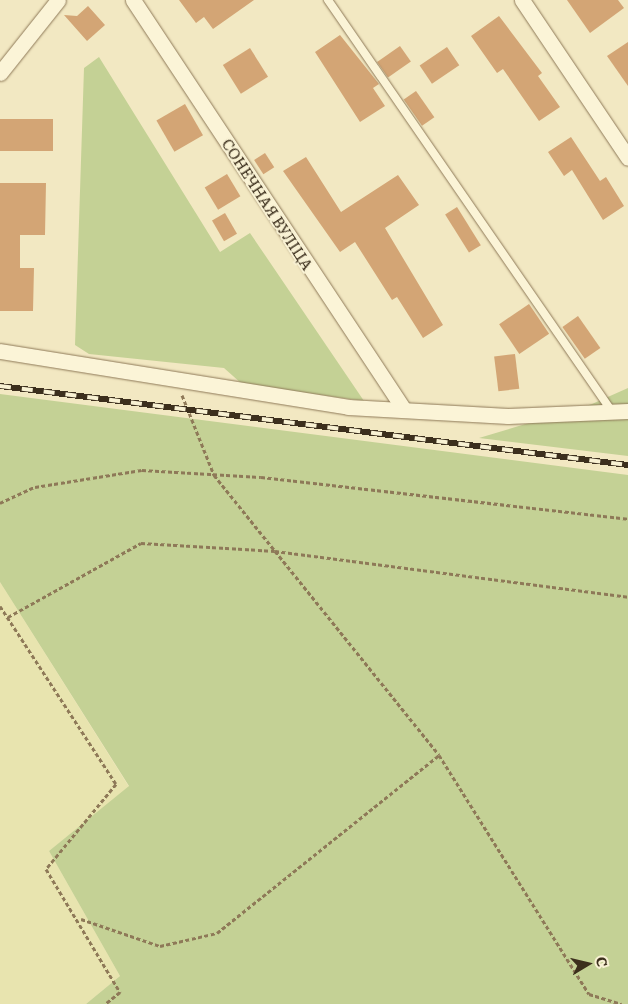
<!DOCTYPE html>
<html>
<head>
<meta charset="utf-8">
<style>
  body { margin:0 }
  #map { position:relative; width:628px; height:1004px; overflow:hidden; background:#f2e8c2; font-family:Literata,serif }
  div>[style] { position:absolute }
  [style*='--x'] { left:calc(var(--x)*1px); top:calc(var(--y)*1px); width:calc(var(--w)*1px); rotate:calc(var(--a)*1deg) }
  .farmland>* { inset:0; background:#e8e4af }
  .green>* { inset:0; background:#c4d195 }
  .building>* { inset:0; background:#d3a575; transform-origin:0 0 }
  .path>* { height:3px; margin-top:-1.5px; transform-origin:0; background:repeating-linear-gradient(90deg,#8e7958 0 4px,transparent 0 6.5px) }
  .roads { filter:drop-shadow(0 0 1px #8e7958) drop-shadow(0 0 1px #8e7958) }
  .lane>* { height:8px; margin:-4px; padding:0 4px; transform-origin:4px; border-radius:4px; background:#fbf4d7 }
  .street>* { height:15px; margin:-7.5px; padding:0 7.5px; transform-origin:7.5px; border-radius:7.5px; background:#fbf4d7 }
  .rail>* { height:5.5px; margin-top:-2.75px; transform-origin:0; background:repeating-linear-gradient(90deg,#f8f1d3 0 11px,#3c2f1d 0 22px); box-sizing:border-box; border-block:1px solid #3c2f1d }
  span { translate:-50% -50%; white-space:nowrap; text-align:center; line-height:1.15; -webkit-text-stroke:4px #f8f1d3; paint-order:stroke }
  .street-label { font-size:15px; color:#3c2f1d }
  .north { position:absolute; left:563px; top:939px; width:50px; height:50px; -webkit-text-stroke:4px #f8f1d3; paint-order:stroke; rotate:81deg; font-size:14px; font-weight:700; line-height:20px; text-align:center; color:#3c2f1d }
  .north::after { content:''; display:block; margin:auto; width:18px; height:22px; background:#3c2f1d; clip-path:polygon(50% 0,100% 100%,50% 72%,0 100%) }
</style>
</head>
<body>
<div id="map">
  <div class="farmland">
    <i style="clip-path:polygon(0 582px,129px 787px,49px 851px,120px 976px,86px 1004px,0 1004px)"></i>
  </div>
  <div class="green">
    <i style="clip-path:polygon(99px 57px,220px 252px,250px 233px,364px 401px,242px 384px,224px 368px,89px 354px,75px 345px,84px 68px)"></i>
    <i style="clip-path:polygon(628px 388px,628px 456px,479px 438px,592px 404px)"></i>
    <i style="clip-path:polygon(0 394px,628px 475px,628px 1004px,86px 1004px,120px 976px,49px 851px,129px 786px,0 582px)"></i>
  </div>
  <div class="building">
    <i style="clip-path:polygon(179px 0,254px 0,213px 29px,204px 17px,196px 23px)"></i>
    <i style="clip-path:polygon(567px 0,618px 0,624px 8px,590px 33px)"></i>
    <i style="clip-path:polygon(88px 6px,105px 25px,87px 41px,64px 15px,77px 16px)"></i>
    <i style="clip-path:polygon(499px 16px,542px 73px,538px 76px,560px 107px,539px 121px,503px 69px,497px 73px,471px 36px)"></i>
    <i style="clip-path:polygon(340px 35px,379px 84px,373px 88px,385px 106px,360px 122px,315px 52px)"></i>
    <i style="clip-path:polygon(628px 42px,628px 86px,607px 56px)"></i>
    <i style="left:400px;top:46px;width:19px;height:28px;rotate:55deg"></i>
    <i style="left:447px;top:47px;width:22px;height:33px;rotate:56deg"></i>
    <i style="left:250px;top:48px;width:34px;height:32px;rotate:58deg"></i>
    <i style="left:416px;top:91px;width:32px;height:15px;rotate:55deg"></i>
    <i style="left:185px;top:104px;width:36px;height:33px;rotate:60deg"></i>
    <i style="left:53px;top:119px;width:32px;height:53px;rotate:90deg"></i>
    <i style="clip-path:polygon(571px 137px,600px 181px,606px 177px,624px 206px,603px 220px,572px 170px,564px 176px,548px 152px)"></i>
    <i style="left:265px;top:153px;width:17px;height:13px;rotate:57deg"></i>
    <i style="clip-path:polygon(306px 157px,341px 212px,398px 175px,419px 205px,385px 228px,443px 325px,423px 338px,397px 297px,392px 300px,355px 242px,340px 252px,283px 171px)"></i>
    <i style="left:227px;top:174px;width:26px;height:26px;rotate:59deg"></i>
    <i style="clip-path:polygon(0 183px,46px 183px,45px 235px,20px 235px,20px 268px,34px 268px,33px 311px,0 311px)"></i>
    <i style="left:457px;top:207px;width:45px;height:14px;rotate:58deg"></i>
    <i style="left:225px;top:213px;width:24px;height:15px;rotate:60deg"></i>
    <i style="left:529px;top:304px;width:36px;height:36px;rotate:56deg"></i>
    <i style="left:578px;top:316px;width:39px;height:19px;rotate:55deg"></i>
    <i style="left:515px;top:354px;width:35px;height:21px;rotate:83deg"></i>
  </div>
  <div class="path">
    <i style="--x:182;--y:395;--w:86;--a:68.2"></i>
    <i style="--x:214;--y:475;--w:359;--a:51.2"></i>
    <i style="--x:439;--y:755;--w:282;--a:57.9"></i>
    <i style="--x:589;--y:994;--w:34;--a:17"></i>
    <i style="--x:0;--y:503;--w:38;--a:-25"></i>
    <i style="--x:35;--y:487;--w:108;--a:-9"></i>
    <i style="--x:142;--y:470;--w:119;--a:3.4"></i>
    <i style="--x:261;--y:477;--w:369;--a:6.5"></i>
    <i style="--x:0;--y:606;--w:212;--a:56.9"></i>
    <i style="--x:116;--y:784;--w:110;--a:129.5"></i>
    <i style="--x:46;--y:869;--w:144;--a:59"></i>
    <i style="--x:120;--y:992;--w:19;--a:141"></i>
    <i style="--x:8;--y:617;--w:152;--a:-29.1"></i>
    <i style="--x:141;--y:543;--w:134;--a:3.4"></i>
    <i style="--x:275;--y:551;--w:356;--a:7.4"></i>
    <i style="--x:81;--y:919;--w:83;--a:18.9"></i>
    <i style="--x:160;--y:946;--w:58;--a:-12.8"></i>
    <i style="--x:217;--y:933;--w:285;--a:-38.7"></i>
  </div>
  <div class="roads">
    <div class="lane">
      <i style="--x:328;--y:0;--w:497;--a:55.4"></i>
    </div>
    <div class="street">
      <i style="--x:133;--y:0;--w:489;--a:56.5"></i>
      <i style="--x:522;--y:0;--w:190;--a:56.1"></i>
      <i style="--x:0;--y:73;--w:93;--a:-51.5"></i>
      <i style="--x:0;--y:351;--w:352;--a:9.1"></i>
      <i style="--x:348;--y:407;--w:160;--a:3.2"></i>
      <i style="--x:508;--y:416;--w:120;--a:-2.4"></i>
    </div>
  </div>
  <div class="rail">
    <i style="--x:0;--y:386;--w:633;--a:7.17"></i>
  </div>
  <div class="street-label">
    <span style="left:268px;top:204px;rotate:57deg">СОНЕЧНАЯ ВУЛІЦА</span>
  </div>
  <div class="north">С</div>
</div>
</body>
</html>
